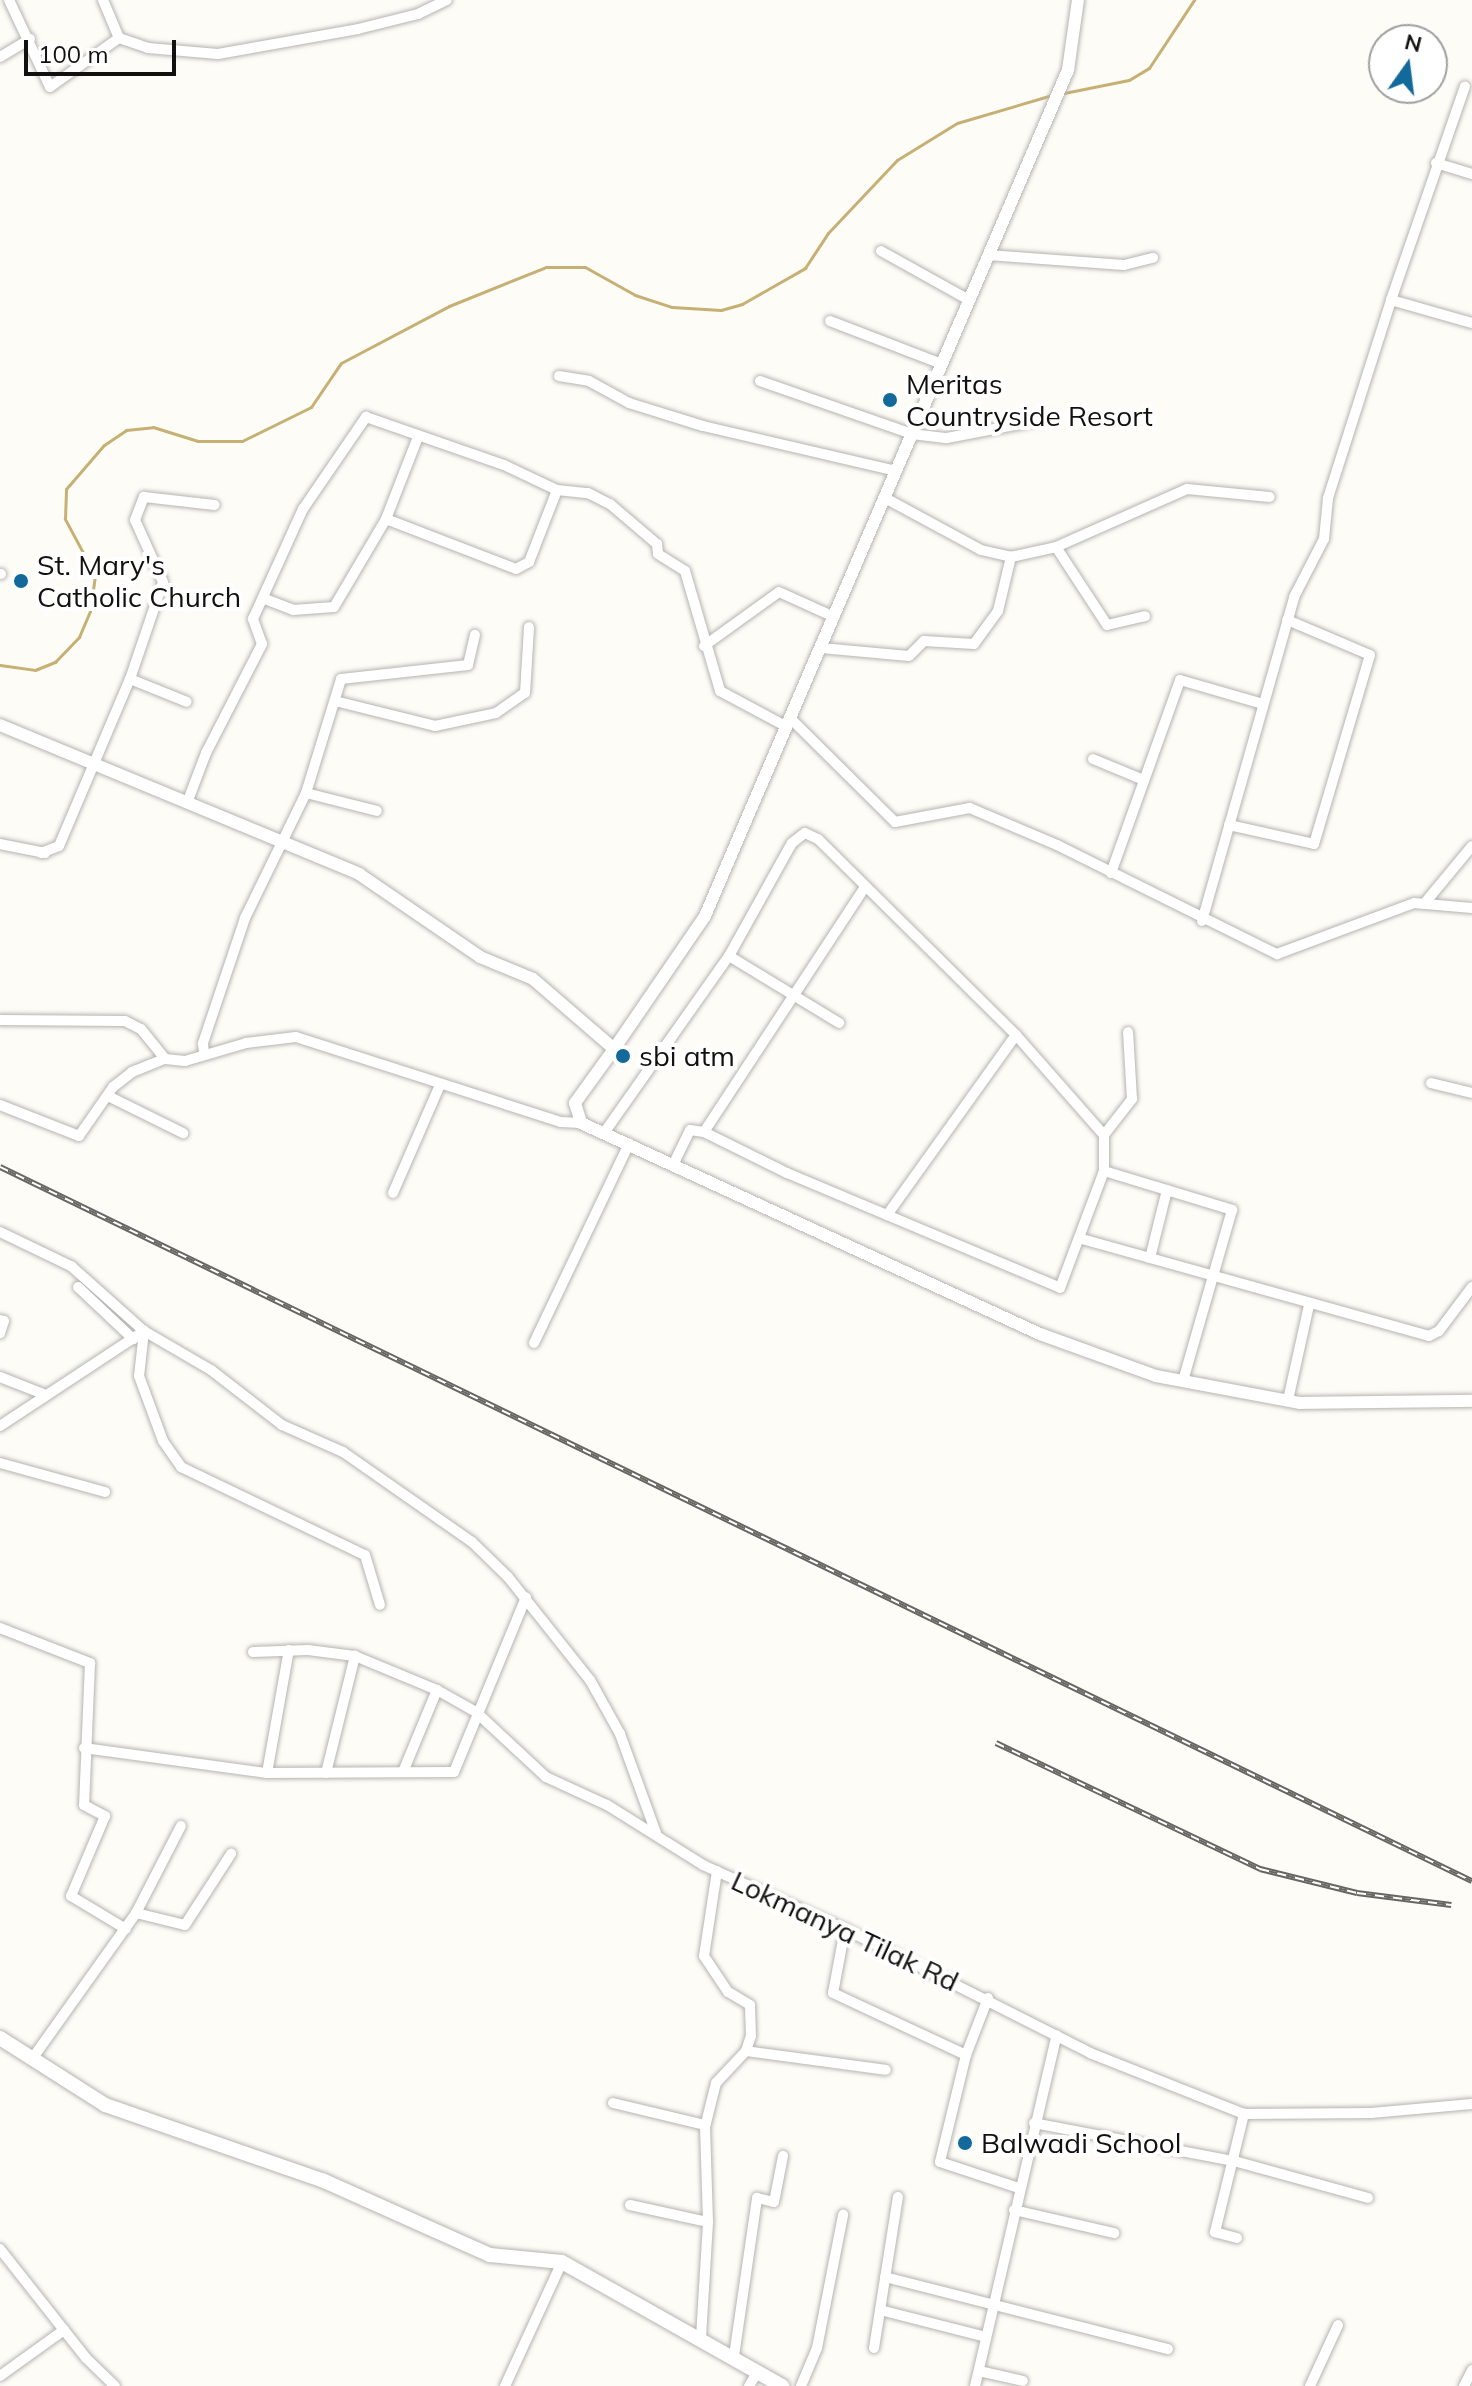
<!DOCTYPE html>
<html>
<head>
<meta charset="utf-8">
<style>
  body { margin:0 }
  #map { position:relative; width:1472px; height:2386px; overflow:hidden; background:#fdfcf7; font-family:Mulish,sans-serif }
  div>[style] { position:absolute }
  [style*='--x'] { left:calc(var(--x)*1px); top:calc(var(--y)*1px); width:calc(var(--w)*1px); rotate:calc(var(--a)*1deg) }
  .stream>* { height:3px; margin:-1.5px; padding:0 1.5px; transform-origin:1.5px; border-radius:1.5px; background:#c6b074 }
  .roads { filter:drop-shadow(0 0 2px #b6b4b0) drop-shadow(0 0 2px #b6b4b0) }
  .minor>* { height:10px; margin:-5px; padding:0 5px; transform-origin:5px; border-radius:5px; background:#fff }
  .tertiary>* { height:12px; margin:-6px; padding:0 6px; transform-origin:6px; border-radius:6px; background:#fff }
  .secondary>* { height:14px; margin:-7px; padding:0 7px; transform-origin:7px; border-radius:7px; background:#fff }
  .rail>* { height:6px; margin-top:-3px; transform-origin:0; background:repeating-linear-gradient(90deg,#fff 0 9px,#676663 0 18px); box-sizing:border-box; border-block:2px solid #676663 }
  .dots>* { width:22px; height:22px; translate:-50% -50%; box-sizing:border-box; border:4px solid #fff; border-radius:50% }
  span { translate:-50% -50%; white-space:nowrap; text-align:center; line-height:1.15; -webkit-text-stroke:8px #fff; paint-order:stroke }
  .poi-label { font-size:28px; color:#12110f }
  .left { translate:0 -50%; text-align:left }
  .street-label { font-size:28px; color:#12110f }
  .north { position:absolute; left:1368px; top:24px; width:80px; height:80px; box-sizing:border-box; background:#fff; border:2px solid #a0a09f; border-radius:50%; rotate:14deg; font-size:22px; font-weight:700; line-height:32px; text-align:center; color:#12110f }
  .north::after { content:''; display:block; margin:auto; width:28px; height:36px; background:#13699a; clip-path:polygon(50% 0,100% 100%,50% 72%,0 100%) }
  .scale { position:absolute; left:24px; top:40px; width:152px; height:36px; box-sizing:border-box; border:4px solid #12110f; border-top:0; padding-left:10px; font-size:24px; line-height:28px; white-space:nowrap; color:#12110f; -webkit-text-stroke:6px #fff; paint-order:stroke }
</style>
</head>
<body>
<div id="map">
  <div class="stream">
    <i style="--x:1064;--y:93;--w:66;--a:-11.3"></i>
    <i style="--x:1129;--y:80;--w:23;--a:-31"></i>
    <i style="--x:1149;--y:68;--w:82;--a:-56.5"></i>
    <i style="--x:0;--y:665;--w:35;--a:8"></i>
    <i style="--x:35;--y:670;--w:22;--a:-22"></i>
    <i style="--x:55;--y:662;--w:35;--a:-46"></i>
    <i style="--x:79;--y:637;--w:28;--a:-67"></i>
    <i style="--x:90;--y:611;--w:36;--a:-82"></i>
    <i style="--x:95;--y:575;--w:64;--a:-118.2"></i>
    <i style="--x:65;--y:519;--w:30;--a:-88"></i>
    <i style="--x:66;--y:489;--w:58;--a:-49.2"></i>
    <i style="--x:104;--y:445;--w:27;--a:-34"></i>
    <i style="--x:126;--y:430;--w:27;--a:-6"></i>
    <i style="--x:153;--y:427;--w:47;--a:17.3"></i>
    <i style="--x:198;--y:441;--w:44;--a:0"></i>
    <i style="--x:242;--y:441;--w:77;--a:-26.2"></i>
    <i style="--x:311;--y:407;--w:53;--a:-55.7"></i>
    <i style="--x:341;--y:363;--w:122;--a:-27.8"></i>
    <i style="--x:449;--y:306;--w:105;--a:-21.9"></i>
    <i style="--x:546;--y:267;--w:39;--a:0"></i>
    <i style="--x:585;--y:267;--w:57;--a:29.2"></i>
    <i style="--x:635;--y:295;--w:39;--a:18"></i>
    <i style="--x:672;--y:307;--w:49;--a:3.5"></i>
    <i style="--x:721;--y:310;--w:22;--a:-16"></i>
    <i style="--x:742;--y:304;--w:73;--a:-29.7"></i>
    <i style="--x:805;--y:268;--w:42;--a:-56.7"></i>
    <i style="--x:828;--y:233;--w:100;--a:-46.6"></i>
    <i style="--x:897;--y:160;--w:70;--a:-31.7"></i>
    <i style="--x:957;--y:123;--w:99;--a:-16.4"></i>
  </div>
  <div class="roads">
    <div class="minor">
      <i style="--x:9;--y:0;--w:96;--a:64.8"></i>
      <i style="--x:50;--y:87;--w:85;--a:-35.4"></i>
      <i style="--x:103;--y:0;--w:41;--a:67.2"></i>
      <i style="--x:119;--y:38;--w:31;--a:19"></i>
      <i style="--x:148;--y:48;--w:70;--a:4.9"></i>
      <i style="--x:218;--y:54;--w:142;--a:-10.1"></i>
      <i style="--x:358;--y:29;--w:62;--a:-14"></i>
      <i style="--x:418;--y:14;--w:32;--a:-26"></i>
      <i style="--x:0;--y:57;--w:35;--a:-31"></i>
      <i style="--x:1436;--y:163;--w:38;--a:17"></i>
      <i style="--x:881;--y:251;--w:101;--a:29.1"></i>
      <i style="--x:988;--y:255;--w:136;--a:4.2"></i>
      <i style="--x:1124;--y:265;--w:30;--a:-14"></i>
      <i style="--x:1391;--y:300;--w:226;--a:-70.9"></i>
      <i style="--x:830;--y:321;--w:120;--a:21"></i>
      <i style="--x:559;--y:376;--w:30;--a:9"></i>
      <i style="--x:589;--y:381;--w:46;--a:28.8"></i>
      <i style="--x:629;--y:403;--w:77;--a:17.3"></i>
      <i style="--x:703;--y:426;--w:198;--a:13.1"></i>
      <i style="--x:760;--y:381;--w:161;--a:19.2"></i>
      <i style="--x:912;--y:434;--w:35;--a:7"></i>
      <i style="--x:947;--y:438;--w:107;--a:-10.8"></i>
      <i style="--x:885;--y:498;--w:109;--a:28.4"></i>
      <i style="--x:981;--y:550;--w:31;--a:13"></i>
      <i style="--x:1011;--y:557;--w:46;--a:-12.5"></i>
      <i style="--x:1056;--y:547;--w:143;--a:-23.9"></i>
      <i style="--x:1187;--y:489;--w:83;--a:5.5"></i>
      <i style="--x:386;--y:519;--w:139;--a:21"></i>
      <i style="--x:516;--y:569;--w:15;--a:-28"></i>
      <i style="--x:529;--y:562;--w:77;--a:-68.7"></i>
      <i style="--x:1056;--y:547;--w:93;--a:56.8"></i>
      <i style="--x:1107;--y:625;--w:39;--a:-13"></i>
      <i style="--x:0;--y:574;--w:1;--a:0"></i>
      <i style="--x:265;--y:599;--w:30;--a:21"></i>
      <i style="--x:293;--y:610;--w:41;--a:-4.2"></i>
      <i style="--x:334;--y:607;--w:102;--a:-59.4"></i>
      <i style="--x:386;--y:519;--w:88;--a:-68.7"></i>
      <i style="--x:704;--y:646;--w:92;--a:-35.8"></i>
      <i style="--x:779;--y:592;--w:60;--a:24.4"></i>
      <i style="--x:821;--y:648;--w:88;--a:5.2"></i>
      <i style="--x:909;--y:656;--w:21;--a:-45"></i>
      <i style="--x:924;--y:641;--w:50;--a:3.4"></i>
      <i style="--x:974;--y:644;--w:41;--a:-54"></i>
      <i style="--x:998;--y:611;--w:56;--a:-76.5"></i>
      <i style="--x:130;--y:679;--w:61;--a:22"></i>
      <i style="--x:335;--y:701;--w:103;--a:14"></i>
      <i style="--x:435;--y:726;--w:62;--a:-12"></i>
      <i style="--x:496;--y:713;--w:35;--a:-35"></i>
      <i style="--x:525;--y:693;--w:66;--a:-86.5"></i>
      <i style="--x:791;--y:719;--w:146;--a:44.7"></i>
      <i style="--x:895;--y:822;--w:76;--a:-10.6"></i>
      <i style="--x:970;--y:808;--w:95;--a:23"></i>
      <i style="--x:1057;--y:845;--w:246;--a:26.4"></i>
      <i style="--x:1277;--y:954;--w:146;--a:-20.4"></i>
      <i style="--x:1414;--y:903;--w:58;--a:4.9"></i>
      <i style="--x:1093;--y:759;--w:52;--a:22.6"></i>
      <i style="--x:306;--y:793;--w:73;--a:14.2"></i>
      <i style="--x:187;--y:803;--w:53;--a:-69.2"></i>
      <i style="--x:206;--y:753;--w:123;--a:-62.8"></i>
      <i style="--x:262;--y:644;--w:27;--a:-110"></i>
      <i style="--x:253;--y:619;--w:121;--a:-65.6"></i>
      <i style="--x:303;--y:509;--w:112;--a:-55.6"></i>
      <i style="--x:366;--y:417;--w:146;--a:19.2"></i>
      <i style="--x:504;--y:465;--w:59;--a:25.3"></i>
      <i style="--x:557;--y:490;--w:31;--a:6"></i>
      <i style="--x:588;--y:493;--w:25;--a:27"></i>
      <i style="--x:610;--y:504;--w:62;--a:40.4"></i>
      <i style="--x:657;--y:544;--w:10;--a:84"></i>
      <i style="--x:658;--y:554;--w:32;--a:32"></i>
      <i style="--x:685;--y:571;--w:125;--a:73.7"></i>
      <i style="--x:720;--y:691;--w:76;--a:28.2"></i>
      <i style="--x:1229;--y:825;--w:87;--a:12.6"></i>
      <i style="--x:1314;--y:844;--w:197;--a:-73.5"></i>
      <i style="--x:1370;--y:655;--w:90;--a:-157.1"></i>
      <i style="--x:0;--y:844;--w:46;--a:11.3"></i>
      <i style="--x:41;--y:853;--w:19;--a:-21"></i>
      <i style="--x:59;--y:846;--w:181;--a:-67"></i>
      <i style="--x:130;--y:679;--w:102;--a:-71.2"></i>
      <i style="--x:163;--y:582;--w:68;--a:-114.3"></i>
      <i style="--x:135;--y:520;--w:25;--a:-69"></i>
      <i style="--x:144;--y:497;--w:71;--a:6.4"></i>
      <i style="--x:1111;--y:873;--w:205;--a:-70.3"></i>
      <i style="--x:1180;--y:680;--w:86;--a:16.1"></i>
      <i style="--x:1424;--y:904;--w:75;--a:-50.4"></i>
      <i style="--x:1202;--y:921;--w:337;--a:-74.1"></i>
      <i style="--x:1294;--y:597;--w:65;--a:-62.7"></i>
      <i style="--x:1324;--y:539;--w:41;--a:-84.4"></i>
      <i style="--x:1328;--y:498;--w:208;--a:-72.3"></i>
      <i style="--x:1391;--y:300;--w:84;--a:15.9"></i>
      <i style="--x:729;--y:956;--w:129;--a:31.3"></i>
      <i style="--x:0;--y:1020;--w:125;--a:0.5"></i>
      <i style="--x:125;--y:1021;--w:18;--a:27"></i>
      <i style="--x:141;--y:1029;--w:38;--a:51"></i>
      <i style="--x:204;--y:1053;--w:10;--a:-96"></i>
      <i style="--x:203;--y:1043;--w:132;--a:-71.4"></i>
      <i style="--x:245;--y:918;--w:139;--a:-64"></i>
      <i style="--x:306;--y:793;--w:119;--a:-72.9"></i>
      <i style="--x:341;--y:679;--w:128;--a:-6.3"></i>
      <i style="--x:468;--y:665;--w:31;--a:-77"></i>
      <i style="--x:1431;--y:1083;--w:42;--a:13.7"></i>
      <i style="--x:108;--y:1096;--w:84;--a:26.3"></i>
      <i style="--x:0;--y:1105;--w:85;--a:21.4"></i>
      <i style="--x:79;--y:1136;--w:60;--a:-55.2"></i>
      <i style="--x:113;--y:1087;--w:24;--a:-38"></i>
      <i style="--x:132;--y:1072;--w:35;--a:-22"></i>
      <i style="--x:165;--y:1059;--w:20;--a:6"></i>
      <i style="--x:185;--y:1061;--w:64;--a:-16.4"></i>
      <i style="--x:246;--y:1043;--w:50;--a:-6.8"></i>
      <i style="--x:296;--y:1037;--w:278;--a:17.8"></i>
      <i style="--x:561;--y:1122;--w:20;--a:3"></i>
      <i style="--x:704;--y:1132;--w:292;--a:-56.7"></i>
      <i style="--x:604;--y:1133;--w:217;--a:-54.8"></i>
      <i style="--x:729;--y:956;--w:129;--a:-60.9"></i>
      <i style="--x:792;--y:843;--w:16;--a:-38"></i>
      <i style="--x:805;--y:833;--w:14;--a:25"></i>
      <i style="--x:818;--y:839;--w:279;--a:44.7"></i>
      <i style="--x:1016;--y:1035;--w:133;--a:48.7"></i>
      <i style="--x:673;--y:1165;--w:39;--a:-64"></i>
      <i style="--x:690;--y:1130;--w:14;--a:8"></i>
      <i style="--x:704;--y:1132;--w:93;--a:26.3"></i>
      <i style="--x:787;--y:1173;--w:296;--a:22.8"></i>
      <i style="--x:1060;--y:1288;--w:125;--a:-69.4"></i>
      <i style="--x:1104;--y:1171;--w:36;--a:-90"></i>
      <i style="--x:1104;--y:1135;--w:46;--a:-52.1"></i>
      <i style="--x:1132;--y:1099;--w:67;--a:-93.4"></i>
      <i style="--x:1104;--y:1171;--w:134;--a:16.9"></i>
      <i style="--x:1232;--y:1210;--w:178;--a:106"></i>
      <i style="--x:393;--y:1193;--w:118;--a:-66.5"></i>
      <i style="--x:887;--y:1215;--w:221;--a:-54.4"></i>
      <i style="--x:0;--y:1232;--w:79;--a:25.6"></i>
      <i style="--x:71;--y:1266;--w:98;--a:41.7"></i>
      <i style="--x:144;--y:1331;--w:45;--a:96.3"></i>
      <i style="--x:139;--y:1376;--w:69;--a:69.7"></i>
      <i style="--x:163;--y:1441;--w:32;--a:55"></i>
      <i style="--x:181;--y:1467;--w:204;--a:25.6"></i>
      <i style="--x:365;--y:1555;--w:52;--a:73.3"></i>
      <i style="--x:1082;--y:1239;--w:360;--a:15.6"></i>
      <i style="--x:1429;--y:1336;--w:11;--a:-27"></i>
      <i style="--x:1439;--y:1331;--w:55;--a:-53.1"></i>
      <i style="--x:1150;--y:1258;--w:70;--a:-76"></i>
      <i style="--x:78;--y:1287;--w:76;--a:43.4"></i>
      <i style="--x:0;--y:1320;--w:4;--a:14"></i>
      <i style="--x:4;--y:1321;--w:13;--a:108"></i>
      <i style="--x:534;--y:1343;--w:221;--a:-64.5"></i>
      <i style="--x:0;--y:1377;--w:49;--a:21.4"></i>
      <i style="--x:1288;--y:1400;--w:97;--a:-77.5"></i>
      <i style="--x:0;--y:1426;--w:173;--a:-33.4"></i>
      <i style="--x:144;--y:1331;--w:78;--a:30.2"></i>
      <i style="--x:211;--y:1370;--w:90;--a:37.8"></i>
      <i style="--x:282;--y:1425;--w:67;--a:23.9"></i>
      <i style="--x:343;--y:1452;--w:157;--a:34.9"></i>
      <i style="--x:472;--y:1542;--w:50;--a:44.2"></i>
      <i style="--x:508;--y:1577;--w:132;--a:51.5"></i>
      <i style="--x:590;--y:1680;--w:62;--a:60.9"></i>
      <i style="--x:620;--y:1734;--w:105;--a:70"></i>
      <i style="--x:0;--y:1463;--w:109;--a:15.4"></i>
      <i style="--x:0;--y:1628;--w:97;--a:21.3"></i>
      <i style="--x:90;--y:1663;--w:142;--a:92.4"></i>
      <i style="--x:84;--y:1805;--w:24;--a:28"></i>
      <i style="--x:105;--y:1816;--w:87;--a:113"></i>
      <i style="--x:71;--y:1896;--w:64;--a:31"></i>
      <i style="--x:253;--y:1652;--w:55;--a:-2.1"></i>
      <i style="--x:308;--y:1650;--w:47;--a:7.3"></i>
      <i style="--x:355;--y:1656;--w:89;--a:22.5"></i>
      <i style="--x:437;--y:1690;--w:45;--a:29.4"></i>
      <i style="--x:476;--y:1712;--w:96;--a:42.9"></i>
      <i style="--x:546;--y:1777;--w:67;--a:24.7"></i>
      <i style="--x:607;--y:1805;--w:113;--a:32"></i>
      <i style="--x:703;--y:1865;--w:156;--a:24.3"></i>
      <i style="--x:845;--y:1929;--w:275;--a:26.8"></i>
      <i style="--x:1090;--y:2053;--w:166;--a:21.6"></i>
      <i style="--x:1244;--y:2114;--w:127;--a:-0.5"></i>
      <i style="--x:1371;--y:2113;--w:101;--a:-5.1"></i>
      <i style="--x:84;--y:1748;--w:185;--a:7.8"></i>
      <i style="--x:267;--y:1773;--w:187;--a:-0.3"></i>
      <i style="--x:454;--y:1772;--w:189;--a:-67.6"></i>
      <i style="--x:403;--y:1772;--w:89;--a:-67.5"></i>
      <i style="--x:267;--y:1773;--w:125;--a:-79.9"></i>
      <i style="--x:326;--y:1773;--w:121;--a:-76.1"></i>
      <i style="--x:136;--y:1913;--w:50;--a:13.8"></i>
      <i style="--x:185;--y:1925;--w:85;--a:-57.1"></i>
      <i style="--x:845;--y:1929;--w:65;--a:100.6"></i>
      <i style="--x:833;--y:1993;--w:147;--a:25"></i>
      <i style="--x:988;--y:1998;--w:61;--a:111.1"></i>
      <i style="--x:966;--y:2055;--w:110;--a:103.7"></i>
      <i style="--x:940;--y:2162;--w:83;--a:18.2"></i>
      <i style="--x:746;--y:2051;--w:141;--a:7.7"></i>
      <i style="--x:32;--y:2059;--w:179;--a:-54.5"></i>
      <i style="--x:136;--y:1913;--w:98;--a:-62.7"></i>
      <i style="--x:613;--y:2103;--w:95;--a:13.4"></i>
      <i style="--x:1034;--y:2123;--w:204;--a:10.8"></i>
      <i style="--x:1234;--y:2161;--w:139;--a:15.4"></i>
      <i style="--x:630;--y:2205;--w:80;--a:12.3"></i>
      <i style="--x:1014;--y:2210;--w:103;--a:13"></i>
      <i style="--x:1237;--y:2238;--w:23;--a:-165"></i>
      <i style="--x:1215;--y:2232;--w:122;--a:-76.2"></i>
      <i style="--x:0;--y:2249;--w:139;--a:51.7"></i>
      <i style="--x:86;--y:2358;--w:40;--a:44"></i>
      <i style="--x:885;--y:2277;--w:292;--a:14.3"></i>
      <i style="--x:880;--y:2310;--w:109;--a:14.3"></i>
      <i style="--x:701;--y:2337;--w:115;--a:-86.5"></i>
      <i style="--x:708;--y:2222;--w:95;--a:-91.8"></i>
      <i style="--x:705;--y:2127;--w:45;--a:-76"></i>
      <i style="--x:716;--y:2083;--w:44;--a:-46.8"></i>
      <i style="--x:746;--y:2051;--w:16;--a:-72"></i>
      <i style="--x:751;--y:2036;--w:31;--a:-92"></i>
      <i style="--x:750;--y:2005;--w:26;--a:-149"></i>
      <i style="--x:728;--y:1992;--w:43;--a:-123.7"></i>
      <i style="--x:704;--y:1956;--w:86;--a:-81.3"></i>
      <i style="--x:874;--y:2348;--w:153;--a:-81"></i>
      <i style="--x:734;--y:2356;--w:160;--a:-81.7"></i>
      <i style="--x:757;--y:2198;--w:17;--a:13"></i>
      <i style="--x:774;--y:2202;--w:47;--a:-78.9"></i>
      <i style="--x:979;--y:2371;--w:45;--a:12.8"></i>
      <i style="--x:0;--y:2376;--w:79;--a:-35.7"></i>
      <i style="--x:505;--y:2386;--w:136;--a:-65.3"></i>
      <i style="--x:749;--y:2386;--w:17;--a:-59"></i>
      <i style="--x:801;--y:2386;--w:41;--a:-67.2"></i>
      <i style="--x:817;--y:2348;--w:136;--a:-78.9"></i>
      <i style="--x:975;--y:2386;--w:360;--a:-76.9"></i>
      <i style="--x:1310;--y:2386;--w:67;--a:-65.3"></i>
      <i style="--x:1464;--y:2386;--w:18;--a:-63"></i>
    </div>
    <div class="tertiary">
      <i style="--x:0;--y:725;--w:389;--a:22.5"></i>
      <i style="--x:359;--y:874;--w:147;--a:34.4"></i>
      <i style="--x:480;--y:957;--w:57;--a:22.5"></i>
      <i style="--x:533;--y:979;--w:107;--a:40.8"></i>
      <i style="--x:614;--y:1049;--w:161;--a:-55.6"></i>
      <i style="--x:705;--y:916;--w:921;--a:-66.78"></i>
      <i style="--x:1068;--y:70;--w:71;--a:-81.9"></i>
      <i style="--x:614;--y:1049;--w:67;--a:125.8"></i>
      <i style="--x:575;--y:1103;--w:21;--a:73"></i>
      <i style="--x:581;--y:1123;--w:505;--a:24.69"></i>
      <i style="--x:1040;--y:1334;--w:123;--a:19.9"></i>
      <i style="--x:1156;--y:1376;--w:147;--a:10.6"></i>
      <i style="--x:1300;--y:1403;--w:172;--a:-0.7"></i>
    </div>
    <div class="secondary">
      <i style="--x:0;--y:2038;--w:125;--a:32.5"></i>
      <i style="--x:105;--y:2105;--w:230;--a:19.1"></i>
      <i style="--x:322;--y:2180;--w:184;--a:24.1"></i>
      <i style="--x:490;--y:2255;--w:72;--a:5.6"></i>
      <i style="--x:562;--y:2262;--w:253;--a:29.4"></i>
    </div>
  </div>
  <div class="rail">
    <i style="--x:0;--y:1167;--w:1636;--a:25.88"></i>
    <i style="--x:996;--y:1743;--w:293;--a:25.5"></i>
    <i style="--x:1260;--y:1869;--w:100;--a:13.9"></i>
    <i style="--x:1357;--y:1893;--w:95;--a:7.3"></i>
  </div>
  <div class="dots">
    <i style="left:890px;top:400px;background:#13699a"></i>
    <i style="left:21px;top:581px;background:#13699a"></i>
    <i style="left:623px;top:1056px;background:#13699a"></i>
    <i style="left:965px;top:2143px;background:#13699a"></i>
  </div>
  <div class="poi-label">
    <span class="left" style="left:906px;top:400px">Meritas<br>Countryside Resort</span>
    <span class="left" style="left:37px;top:581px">St. Mary's<br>Catholic Church</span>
    <span class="left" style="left:639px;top:1056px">sbi atm</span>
    <span class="left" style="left:981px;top:2143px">Balwadi School</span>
  </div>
  <div class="street-label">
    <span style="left:845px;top:1931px;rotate:25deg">Lokmanya Tilak Rd</span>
  </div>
  <div class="north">N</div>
  <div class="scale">100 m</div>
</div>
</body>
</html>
